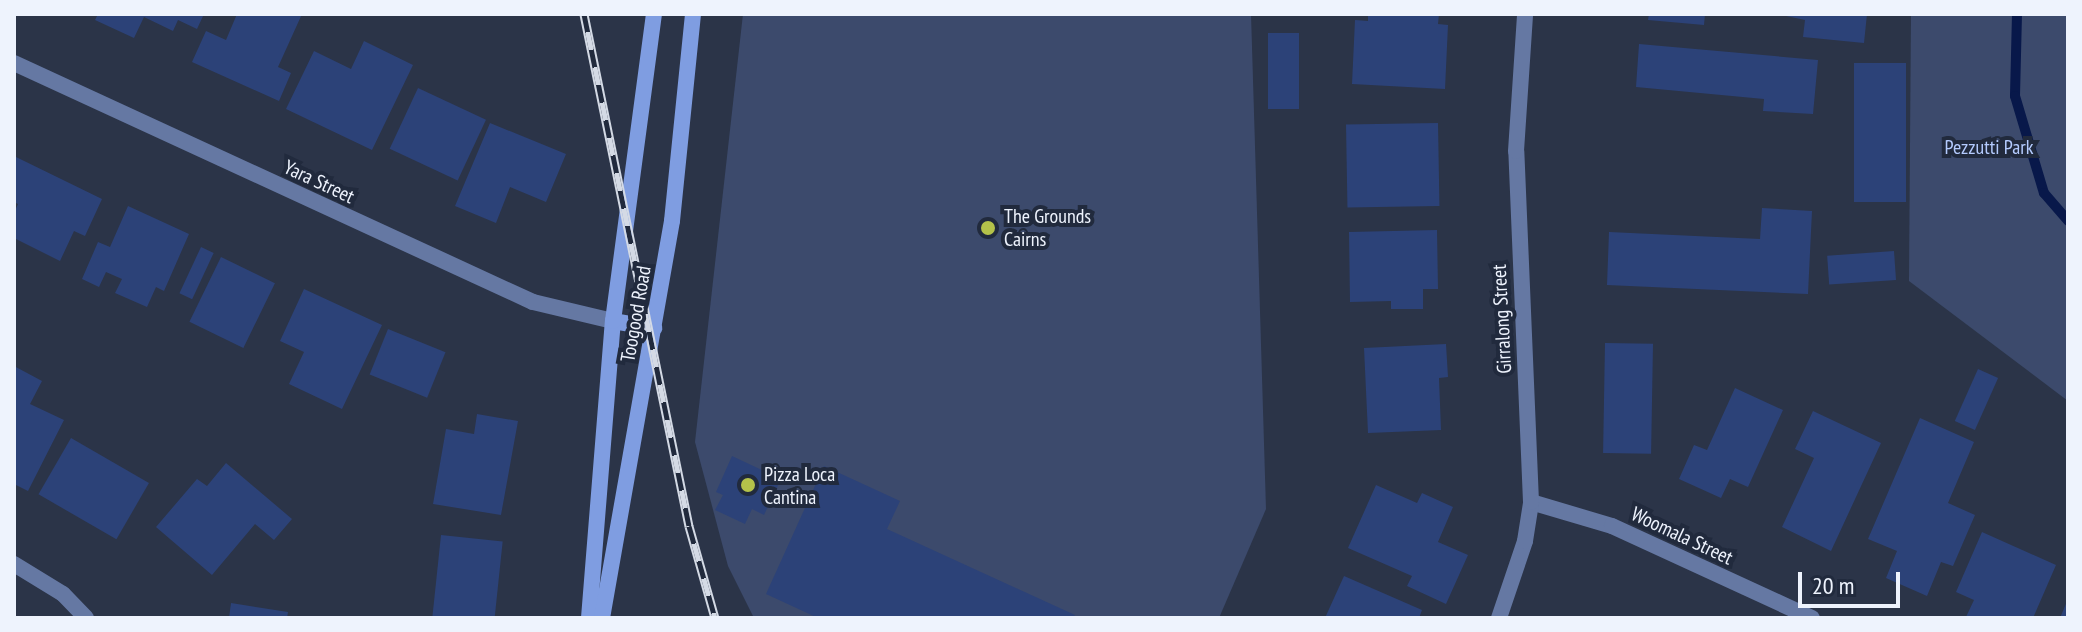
<!DOCTYPE html>
<html>
<head>
<meta charset="utf-8">
<style>
  body { margin:0 }
  #map { position:relative; width:2082px; height:632px; overflow:hidden; background:#2b3448; font-family:"PT Sans Narrow",sans-serif }
  div>[style] { position:absolute }
  [style*='--x'] { left:calc(var(--x)*1px); top:calc(var(--y)*1px); width:calc(var(--w)*1px); rotate:calc(var(--a)*1deg) }
  .green>* { inset:0; background:#3c4a6c }
  .stream>* { height:10px; margin:-5px; padding:0 5px; transform-origin:5px; border-radius:5px; background:#08184a }
  .building>* { inset:0; background:#2c4278; transform-origin:0 0 }
  .street>* { height:16px; margin:-8px; padding:0 8px; transform-origin:8px; border-radius:8px; background:#6578a3 }
  .secondary>* { height:16px; margin:-8px; padding:0 8px; transform-origin:8px; border-radius:8px; background:#7f9de1 }
  .rail>* { height:9px; margin-top:-4.5px; transform-origin:0; background:repeating-linear-gradient(90deg,#212a3d 0 18px,#d4dae5 0 36px); box-sizing:border-box; border-block:2px solid #d4dae5 }
  .dots>* { width:22px; height:22px; translate:-50% -50%; box-sizing:border-box; border:4px solid #212a3d; border-radius:50% }
  span { translate:-50% -50%; white-space:nowrap; text-align:center; line-height:1.15; -webkit-text-stroke:8px #212a3d; paint-order:stroke }
  .park-label { font-size:20px; color:#b4cbfe }
  .street-label { font-size:20px; color:#eef3fd }
  .poi-label { font-size:20px; color:#eef3fd }
  .left { translate:0 -50%; text-align:left }
  .frame { position:absolute; inset:0; border:16px solid #eef3fd; pointer-events:none }
  .scale { position:absolute; left:1798px; top:572px; width:102px; height:36px; box-sizing:border-box; border:4px solid #eef3fd; border-top:0; padding-left:10px; font-size:24px; line-height:28px; white-space:nowrap; color:#eef3fd; -webkit-text-stroke:6px #212a3d; paint-order:stroke }
</style>
</head>
<body>
<div id="map">
  <div class="green">
    <i style="clip-path:polygon(743px 14px,1251px 14px,1266px 509px,1219px 618px,754px 618px,728px 566px,695px 442px)"></i>
    <i style="clip-path:polygon(1911px 14px,2068px 14px,2068px 401px,1909px 281px)"></i>
  </div>
  <div class="stream">
    <i style="--x:2017;--y:14;--w:82;--a:91.4"></i>
    <i style="--x:2015;--y:96;--w:101;--a:73.4"></i>
    <i style="--x:2044;--y:193;--w:37;--a:49"></i>
  </div>
  <div class="building">
    <i style="clip-path:polygon(98px 14px,204px 14px,197px 29px,178px 20px,173px 31px,144px 17px,134px 38px,95px 20px)"></i>
    <i style="clip-path:polygon(237px 14px,302px 14px,278px 67px,291px 73px,279px 101px,192px 62px,206px 31px,226px 40px)"></i>
    <i style="clip-path:polygon(1368px 14px,1439px 14px,1438px 24px,1448px 25px,1445px 89px,1352px 84px,1355px 20px,1368px 21px)"></i>
    <i style="clip-path:polygon(1649px 14px,1705px 14px,1704px 25px,1648px 20px)"></i>
    <i style="clip-path:polygon(1777px 14px,1867px 14px,1864px 43px,1803px 37px,1805px 20px)"></i>
    <i style="left:1268px;top:33px;width:31px;height:76px"></i>
    <i style="clip-path:polygon(364px 41px,413px 65px,372px 150px,286px 109px,314px 51px,351px 69px)"></i>
    <i style="clip-path:polygon(1639px 44px,1818px 60px,1813px 114px,1763px 111px,1764px 99px,1636px 87px)"></i>
    <i style="left:1854px;top:63px;width:52px;height:139px"></i>
    <i style="left:418px;top:88px;width:75px;height:67px;rotate:25deg"></i>
    <i style="clip-path:polygon(490px 123px,566px 154px,546px 202px,510px 187px,496px 223px,455px 206px)"></i>
    <i style="left:1438px;top:123px;width:83px;height:92px;rotate:89deg"></i>
    <i style="clip-path:polygon(16px 157px,102px 199px,85px 236px,74px 231px,60px 261px,14px 238px,14px 213px,18px 204px,14px 202px)"></i>
    <i style="clip-path:polygon(128px 206px,189px 234px,164px 291px,156px 287px,147px 307px,115px 293px,122px 279px,106px 272px,99px 287px,82px 279px,98px 242px,110px 247px)"></i>
    <i style="clip-path:polygon(1762px 208px,1812px 211px,1808px 294px,1607px 285px,1609px 232px,1760px 239px)"></i>
    <i style="clip-path:polygon(1437px 230px,1438px 289px,1423px 289px,1423px 309px,1391px 309px,1391px 301px,1350px 302px,1349px 232px)"></i>
    <i style="left:201px;top:247px;width:14px;height:51px;rotate:25deg"></i>
    <i style="left:1894px;top:251px;width:29px;height:67px;rotate:86deg"></i>
    <i style="left:221px;top:257px;width:60px;height:72px;rotate:26deg"></i>
    <i style="clip-path:polygon(304px 289px,382px 325px,342px 409px,289px 384px,304px 352px,280px 341px)"></i>
    <i style="left:388px;top:329px;width:62px;height:49px;rotate:22deg"></i>
    <i style="left:1605px;top:343px;width:48px;height:110px;rotate:1deg"></i>
    <i style="clip-path:polygon(1446px 344px,1448px 377px,1439px 378px,1441px 430px,1368px 433px,1364px 348px)"></i>
    <i style="clip-path:polygon(14px 366px,42px 381px,30px 404px,64px 420px,28px 491px,14px 484px)"></i>
    <i style="left:1978px;top:369px;width:22px;height:57px;rotate:24deg"></i>
    <i style="clip-path:polygon(1735px 388px,1783px 410px,1748px 487px,1730px 479px,1721px 498px,1679px 479px,1694px 445px,1707px 450px)"></i>
    <i style="clip-path:polygon(1813px 411px,1881px 443px,1831px 551px,1782px 527px,1814px 458px,1795px 449px)"></i>
    <i style="clip-path:polygon(477px 414px,518px 421px,501px 515px,433px 504px,446px 429px,474px 434px)"></i>
    <i style="clip-path:polygon(1920px 418px,1974px 442px,1948px 503px,1975px 515px,1953px 566px,1941px 562px,1927px 596px,1886px 578px,1897px 551px,1868px 539px)"></i>
    <i style="left:71px;top:438px;width:90px;height:65px;rotate:30deg"></i>
    <i style="clip-path:polygon(732px 456px,781px 479px,764px 515px,752px 509px,745px 524px,715px 510px,723px 495px,716px 492px)"></i>
    <i style="clip-path:polygon(226px 463px,292px 519px,274px 540px,255px 524px,212px 575px,156px 527px,197px 479px,207px 486px)"></i>
    <i style="clip-path:polygon(824px 466px,900px 501px,887px 529px,1075px 615px,1073px 618px,818px 618px,766px 594px)"></i>
    <i style="clip-path:polygon(1376px 485px,1417px 503px,1422px 493px,1453px 507px,1438px 542px,1468px 555px,1446px 604px,1407px 586px,1412px 576px,1348px 548px)"></i>
    <i style="clip-path:polygon(1982px 532px,2056px 565px,2033px 618px,1966px 617px,1974px 600px,1956px 592px)"></i>
    <i style="left:441px;top:535px;width:62px;height:84px;rotate:6deg"></i>
    <i style="clip-path:polygon(1344px 576px,1422px 610px,1419px 618px,1325px 618px)"></i>
    <i style="clip-path:polygon(2068px 599px,2068px 618px,2060px 618px)"></i>
    <i style="clip-path:polygon(231px 603px,288px 612px,287px 618px,229px 618px)"></i>
  </div>
  <div class="street">
    <i style="--x:14;--y:63;--w:571;--a:24.73"></i>
    <i style="--x:533;--y:302;--w:82;--a:13.4"></i>
    <i style="--x:1531;--y:502;--w:84;--a:16.5"></i>
    <i style="--x:1612;--y:526;--w:220;--a:24.7"></i>
    <i style="--x:14;--y:564;--w:57;--a:31.5"></i>
    <i style="--x:63;--y:594;--w:33;--a:46"></i>
    <i style="--x:1499;--y:618;--w:81;--a:-71.3"></i>
    <i style="--x:1525;--y:541;--w:39;--a:-81"></i>
    <i style="--x:1531;--y:502;--w:351;--a:-92.4"></i>
    <i style="--x:1516;--y:151;--w:137;--a:-86.2"></i>
  </div>
  <div class="secondary">
    <i style="--x:613;--y:321;--w:42;--a:9.7"></i>
    <i style="--x:589;--y:618;--w:298;--a:-85.4"></i>
    <i style="--x:613;--y:321;--w:310;--a:-82.4"></i>
    <i style="--x:602;--y:618;--w:403;--a:-80"></i>
    <i style="--x:672;--y:221;--w:208;--a:-84.2"></i>
  </div>
  <div class="rail">
    <i style="--x:584;--y:14;--w:523;--a:78.41"></i>
    <i style="--x:689;--y:526;--w:96;--a:74.2"></i>
  </div>
  <div class="dots">
    <i style="left:988px;top:228px;background:#b4c24a"></i>
    <i style="left:748px;top:485px;background:#b4c24a"></i>
  </div>
  <div class="park-label">
    <span style="left:1989px;top:147px">Pezzutti Park</span>
  </div>
  <div class="street-label">
    <span style="left:319px;top:182px;rotate:25deg">Yara Street</span>
    <span style="left:636px;top:314px;rotate:-80deg">Toogood Road</span>
    <span style="left:1502px;top:319px;rotate:-93deg">Girralong Street</span>
    <span style="left:1682px;top:536px;rotate:25deg">Woomala Street</span>
  </div>
  <div class="poi-label">
    <span class="left" style="left:1004px;top:228px">The Grounds<br>Cairns</span>
    <span class="left" style="left:764px;top:486px">Pizza Loca<br>Cantina</span>
  </div>
  <div class="frame"></div>
  <div class="scale">20 m</div>
</div>
</body>
</html>
